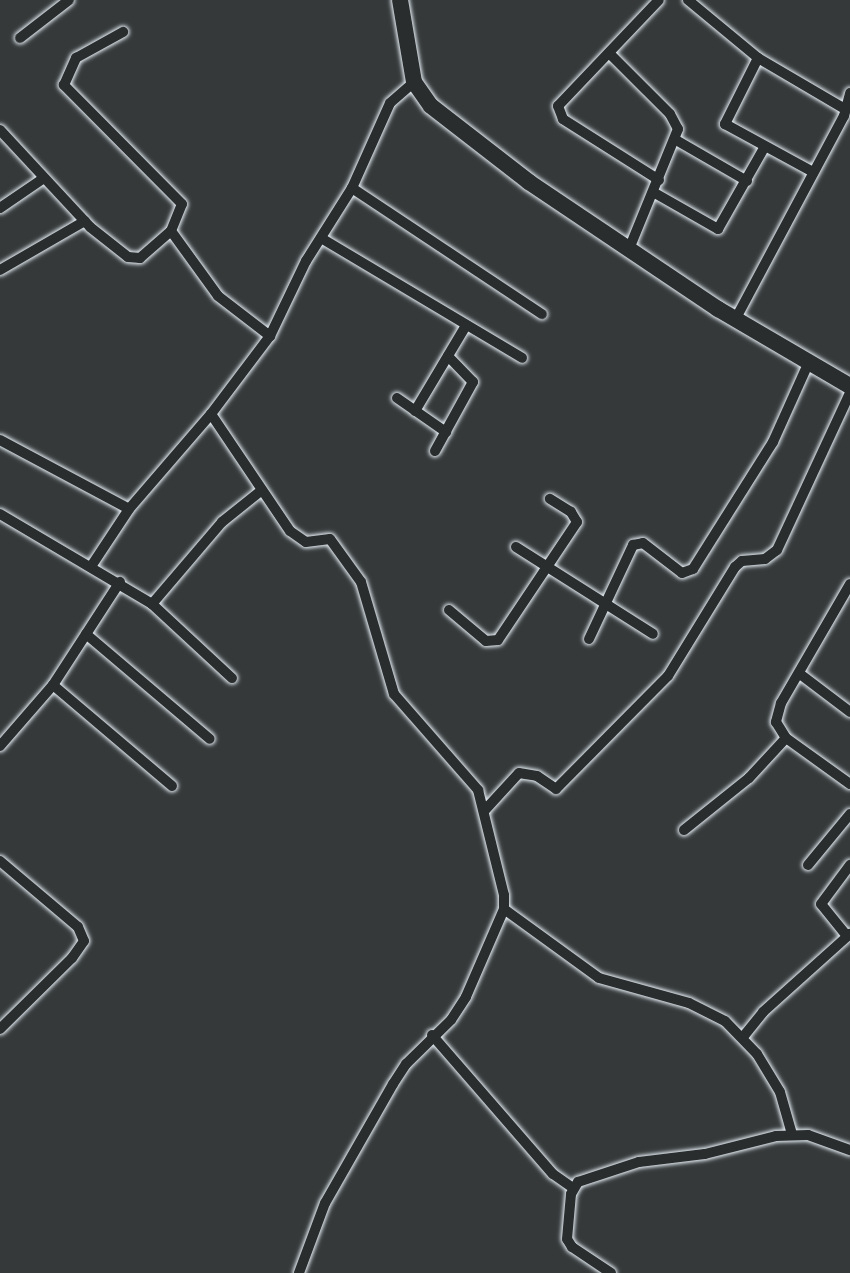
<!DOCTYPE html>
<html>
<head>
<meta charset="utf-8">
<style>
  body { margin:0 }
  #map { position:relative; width:850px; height:1273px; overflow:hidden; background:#35393a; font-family:Itim,sans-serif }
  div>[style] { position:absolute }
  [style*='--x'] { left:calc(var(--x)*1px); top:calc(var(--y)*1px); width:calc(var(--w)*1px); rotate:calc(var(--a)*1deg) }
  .roads { filter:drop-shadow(0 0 2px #e8f1f8) drop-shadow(0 0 2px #e8f1f8) }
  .minor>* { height:10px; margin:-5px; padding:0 5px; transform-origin:5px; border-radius:5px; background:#2a2d2e }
  .primary>* { height:16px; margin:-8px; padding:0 8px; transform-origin:8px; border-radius:8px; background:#2a2d2e }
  span { translate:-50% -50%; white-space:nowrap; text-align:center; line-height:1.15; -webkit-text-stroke:5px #2a2d2e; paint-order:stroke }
</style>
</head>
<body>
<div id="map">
  <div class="roads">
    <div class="minor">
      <i style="--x:688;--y:0;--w:91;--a:39.6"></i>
      <i style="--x:758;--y:58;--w:101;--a:30.4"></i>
      <i style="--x:20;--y:38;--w:62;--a:-37.8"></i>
      <i style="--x:609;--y:53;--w:86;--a:45"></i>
      <i style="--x:670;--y:114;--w:17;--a:62"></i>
      <i style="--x:678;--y:129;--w:130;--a:112.2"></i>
      <i style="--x:758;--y:58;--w:74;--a:116.6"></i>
      <i style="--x:725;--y:124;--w:100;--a:28.6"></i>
      <i style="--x:0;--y:130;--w:132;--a:47.1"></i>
      <i style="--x:90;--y:227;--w:48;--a:38.3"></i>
      <i style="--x:128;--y:257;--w:12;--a:5"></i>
      <i style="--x:140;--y:258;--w:41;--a:-41.1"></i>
      <i style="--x:171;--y:231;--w:29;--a:-68"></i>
      <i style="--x:182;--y:204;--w:168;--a:-134.8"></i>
      <i style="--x:64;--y:85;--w:30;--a:-66"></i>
      <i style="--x:76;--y:58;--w:54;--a:-29"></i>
      <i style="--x:676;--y:140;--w:82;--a:30"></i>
      <i style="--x:659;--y:180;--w:114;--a:-147.6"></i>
      <i style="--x:563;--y:119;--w:14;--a:-111"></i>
      <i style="--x:558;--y:106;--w:146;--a:-46.4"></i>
      <i style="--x:352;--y:188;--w:228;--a:33.6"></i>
      <i style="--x:653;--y:192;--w:75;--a:29.6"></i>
      <i style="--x:718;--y:229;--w:93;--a:-60.4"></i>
      <i style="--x:0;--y:208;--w:53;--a:-34.3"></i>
      <i style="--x:171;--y:231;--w:80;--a:54.1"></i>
      <i style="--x:218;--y:296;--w:66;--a:37.6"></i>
      <i style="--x:321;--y:238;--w:234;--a:30.8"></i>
      <i style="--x:0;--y:270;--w:98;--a:-30"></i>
      <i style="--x:735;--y:320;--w:231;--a:-61.9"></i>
      <i style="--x:844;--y:116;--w:24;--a:-75"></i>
      <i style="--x:397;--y:398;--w:60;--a:34.8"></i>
      <i style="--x:415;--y:411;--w:98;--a:-59.2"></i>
      <i style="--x:211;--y:414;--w:141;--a:56"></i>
      <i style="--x:290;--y:531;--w:19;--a:35"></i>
      <i style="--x:306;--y:542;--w:24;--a:-7"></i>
      <i style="--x:330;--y:539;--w:53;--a:54.2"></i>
      <i style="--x:361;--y:582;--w:117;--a:73.6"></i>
      <i style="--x:394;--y:694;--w:128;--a:48.8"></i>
      <i style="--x:478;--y:790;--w:108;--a:76.1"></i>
      <i style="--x:504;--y:895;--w:14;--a:90"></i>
      <i style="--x:504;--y:909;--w:96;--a:113.4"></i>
      <i style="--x:466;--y:997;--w:27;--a:123"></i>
      <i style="--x:451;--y:1020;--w:63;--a:135.6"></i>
      <i style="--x:406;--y:1064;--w:24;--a:123"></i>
      <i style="--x:393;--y:1084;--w:137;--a:119.7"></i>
      <i style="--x:325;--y:1203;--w:75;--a:110.4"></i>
      <i style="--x:0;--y:440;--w:146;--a:28.1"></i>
      <i style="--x:435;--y:451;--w:79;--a:-61.2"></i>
      <i style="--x:473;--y:382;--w:36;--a:-134"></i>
      <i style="--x:0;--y:514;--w:177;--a:30.6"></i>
      <i style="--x:152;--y:604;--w:109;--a:42.8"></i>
      <i style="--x:516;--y:547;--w:162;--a:32.4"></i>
      <i style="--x:92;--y:565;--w:67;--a:-56.5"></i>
      <i style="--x:129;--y:509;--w:125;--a:-49.2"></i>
      <i style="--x:211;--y:414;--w:98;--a:-52.9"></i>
      <i style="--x:270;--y:336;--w:83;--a:-64.4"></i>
      <i style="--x:306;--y:261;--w:86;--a:-57.8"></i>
      <i style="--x:352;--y:188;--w:93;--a:-65.9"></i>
      <i style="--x:390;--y:103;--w:32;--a:-41"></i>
      <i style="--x:850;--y:584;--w:138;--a:120.1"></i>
      <i style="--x:781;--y:703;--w:20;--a:105"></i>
      <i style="--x:776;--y:722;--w:19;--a:58"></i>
      <i style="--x:786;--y:738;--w:79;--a:35.7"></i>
      <i style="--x:152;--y:604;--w:108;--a:-49.5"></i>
      <i style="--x:222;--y:522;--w:51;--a:-38.7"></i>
      <i style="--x:449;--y:610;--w:48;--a:40"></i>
      <i style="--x:486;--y:641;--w:12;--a:-5"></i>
      <i style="--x:498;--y:640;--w:142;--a:-56.2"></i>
      <i style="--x:577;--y:522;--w:12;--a:-121"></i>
      <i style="--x:571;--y:512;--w:25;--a:-148"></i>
      <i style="--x:86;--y:634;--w:162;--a:40.3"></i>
      <i style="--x:589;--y:639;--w:104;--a:-64.9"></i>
      <i style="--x:633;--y:545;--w:10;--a:-11"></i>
      <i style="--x:643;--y:543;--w:49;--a:37.6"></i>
      <i style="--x:682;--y:573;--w:12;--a:-20"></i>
      <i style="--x:693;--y:569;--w:150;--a:-57.8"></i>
      <i style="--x:773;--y:442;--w:88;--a:-65.8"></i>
      <i style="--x:800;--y:674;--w:63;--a:37.2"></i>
      <i style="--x:53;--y:685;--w:156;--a:40.3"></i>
      <i style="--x:0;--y:746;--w:81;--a:-49"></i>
      <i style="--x:53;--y:685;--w:123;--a:-57"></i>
      <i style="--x:485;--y:810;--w:50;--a:-47.4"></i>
      <i style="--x:519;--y:773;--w:18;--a:9"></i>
      <i style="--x:537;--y:776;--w:23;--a:34"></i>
      <i style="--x:556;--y:789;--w:159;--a:-45.3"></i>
      <i style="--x:668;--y:676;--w:128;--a:-58.4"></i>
      <i style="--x:735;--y:567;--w:9;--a:-41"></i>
      <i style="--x:742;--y:561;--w:23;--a:-5"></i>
      <i style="--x:765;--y:559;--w:15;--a:-37"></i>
      <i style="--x:777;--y:550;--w:173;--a:-65.1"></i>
      <i style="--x:684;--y:830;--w:83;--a:-38.7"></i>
      <i style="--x:749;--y:778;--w:54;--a:-47.2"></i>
      <i style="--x:0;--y:861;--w:102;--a:40.2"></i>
      <i style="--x:78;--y:927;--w:15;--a:67"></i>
      <i style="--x:84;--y:941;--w:21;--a:125"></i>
      <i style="--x:72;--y:958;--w:101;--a:135.4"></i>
      <i style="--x:808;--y:865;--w:66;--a:-50.5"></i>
      <i style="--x:504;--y:909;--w:117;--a:36"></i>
      <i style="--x:599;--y:978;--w:93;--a:15.5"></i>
      <i style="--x:689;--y:1003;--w:40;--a:26.6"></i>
      <i style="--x:725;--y:1021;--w:46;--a:45.9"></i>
      <i style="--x:757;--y:1054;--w:44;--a:58.8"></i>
      <i style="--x:780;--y:1092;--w:44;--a:74.1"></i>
      <i style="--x:847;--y:936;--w:41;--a:-129.1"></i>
      <i style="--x:821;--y:904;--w:49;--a:-53.4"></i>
      <i style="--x:432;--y:1035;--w:184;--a:49"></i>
      <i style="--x:553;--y:1174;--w:24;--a:35"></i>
      <i style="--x:743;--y:1037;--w:32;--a:-51"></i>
      <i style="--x:763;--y:1012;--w:117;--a:-41.9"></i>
      <i style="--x:611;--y:1273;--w:47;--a:-146.3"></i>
      <i style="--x:572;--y:1247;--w:9;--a:-122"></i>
      <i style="--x:567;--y:1239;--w:45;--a:-84.9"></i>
      <i style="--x:571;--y:1194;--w:14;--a:-60"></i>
      <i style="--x:578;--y:1182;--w:64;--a:-18.2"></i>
      <i style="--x:639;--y:1162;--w:66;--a:-6.9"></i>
      <i style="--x:705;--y:1154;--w:73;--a:-14.2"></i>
      <i style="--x:776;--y:1136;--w:32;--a:-2"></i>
      <i style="--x:808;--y:1135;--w:45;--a:19.7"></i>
    </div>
    <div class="primary">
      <i style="--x:400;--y:0;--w:83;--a:80.3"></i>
      <i style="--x:414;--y:82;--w:29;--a:55"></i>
      <i style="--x:431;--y:106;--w:124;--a:37.8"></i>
      <i style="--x:529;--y:182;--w:228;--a:33.9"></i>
      <i style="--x:718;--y:309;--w:153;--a:30.3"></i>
    </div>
  </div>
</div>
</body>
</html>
